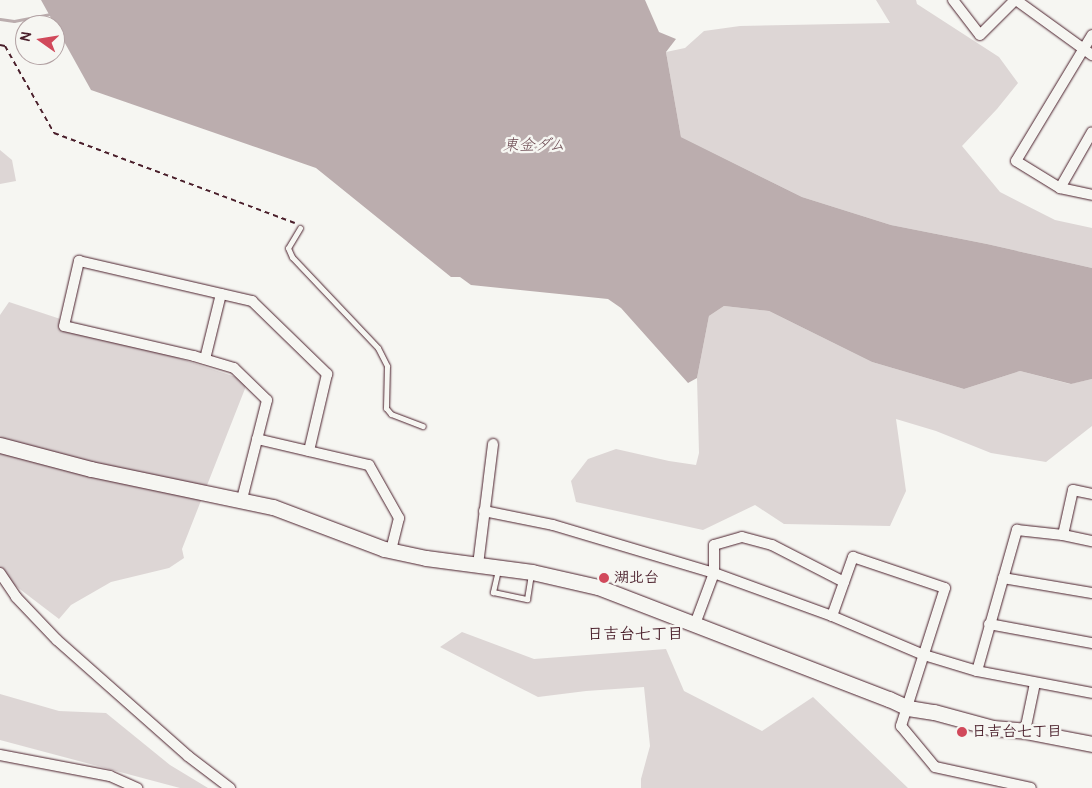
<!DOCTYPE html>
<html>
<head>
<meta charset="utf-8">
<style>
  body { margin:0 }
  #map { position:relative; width:1092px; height:788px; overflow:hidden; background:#f6f6f2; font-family:Pangolin,"Klee One",sans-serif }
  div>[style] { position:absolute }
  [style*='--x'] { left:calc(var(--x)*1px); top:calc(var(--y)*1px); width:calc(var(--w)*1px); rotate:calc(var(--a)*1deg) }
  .green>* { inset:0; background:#ddd6d5 }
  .water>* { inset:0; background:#bbadae }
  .stream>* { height:3px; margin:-1.5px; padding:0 1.5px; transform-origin:1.5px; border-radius:1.5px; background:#bbadae }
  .path>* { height:2px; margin-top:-1px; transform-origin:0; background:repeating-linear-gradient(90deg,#4a1f2b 0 5px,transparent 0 9px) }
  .roads { filter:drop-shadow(0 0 1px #4a1f2b) drop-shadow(0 0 1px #4a1f2b) }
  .lane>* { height:5px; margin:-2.5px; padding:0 2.5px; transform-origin:2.5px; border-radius:2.5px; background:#f6f6f2 }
  .street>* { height:10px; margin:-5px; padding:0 5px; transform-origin:5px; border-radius:5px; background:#f6f6f2 }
  .secondary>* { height:15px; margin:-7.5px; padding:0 7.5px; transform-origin:7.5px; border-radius:7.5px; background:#f6f6f2 }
  .dots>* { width:14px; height:14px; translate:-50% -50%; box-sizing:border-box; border:2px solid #f6f6f2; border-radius:50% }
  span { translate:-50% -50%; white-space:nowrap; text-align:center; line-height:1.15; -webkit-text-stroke:5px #f6f6f2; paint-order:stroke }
  .poi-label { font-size:15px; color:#4a1f2b; font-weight:700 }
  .left { translate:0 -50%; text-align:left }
  .water-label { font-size:16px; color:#6c4a52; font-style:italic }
  .neighbourhood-label { font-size:16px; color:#4a1f2b; font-weight:700 }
  .north { position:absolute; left:15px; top:15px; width:50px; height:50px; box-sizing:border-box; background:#f6f6f2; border:1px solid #b1a0a2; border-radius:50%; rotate:283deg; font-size:14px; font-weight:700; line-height:20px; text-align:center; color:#4a1f2b }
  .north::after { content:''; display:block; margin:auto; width:18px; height:22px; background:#d1495b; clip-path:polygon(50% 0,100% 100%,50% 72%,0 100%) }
</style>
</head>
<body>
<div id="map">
  <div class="green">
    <i style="clip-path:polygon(876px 0,916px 0,917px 4px,999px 57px,1018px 83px,997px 109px,962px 146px,1000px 192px,1055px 220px,1092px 228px,1092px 268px,987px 244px,891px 225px,802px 197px,681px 137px,666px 52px,685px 48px,704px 31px,740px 26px,890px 23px)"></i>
    <i style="clip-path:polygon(0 150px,12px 160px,16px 181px,0 184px)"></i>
    <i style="clip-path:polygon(9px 302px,248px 381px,182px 549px,184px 558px,169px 568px,111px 582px,71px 605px,59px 619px,0 574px,0 315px)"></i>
    <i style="clip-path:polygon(724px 306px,769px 311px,872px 362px,964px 389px,1020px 371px,1070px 384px,1092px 379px,1092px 426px,1046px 462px,991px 453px,936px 431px,896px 419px,906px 491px,890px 526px,784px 524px,755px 505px,703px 530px,576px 502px,571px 481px,588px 459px,616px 449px,669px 461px,696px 465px,699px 453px,697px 378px,709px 316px)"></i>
    <i style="clip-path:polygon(462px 632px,534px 659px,666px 649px,684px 691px,762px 731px,813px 697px,908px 788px,641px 788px,641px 779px,650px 746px,644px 687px,586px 691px,538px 697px,440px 647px)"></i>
    <i style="clip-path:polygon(0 694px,59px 711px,106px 713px,170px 765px,208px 788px,180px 788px,0 740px)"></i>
  </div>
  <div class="water">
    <i style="clip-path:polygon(41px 0,645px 0,659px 32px,676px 39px,666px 52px,681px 137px,802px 197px,891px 225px,987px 244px,1092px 268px,1092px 379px,1071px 384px,1020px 371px,964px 389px,872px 362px,769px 311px,724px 306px,709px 316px,697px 378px,688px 383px,621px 308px,608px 299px,471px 285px,460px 277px,451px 277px,316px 168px,91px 90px)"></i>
  </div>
  <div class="stream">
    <i style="--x:0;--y:19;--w:14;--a:8"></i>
    <i style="--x:14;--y:21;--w:36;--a:-11"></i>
  </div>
  <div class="path">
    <i style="--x:0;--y:45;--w:5;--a:11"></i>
    <i style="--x:5;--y:46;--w:100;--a:60.6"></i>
    <i style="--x:54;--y:133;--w:257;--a:20.5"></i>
  </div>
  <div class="roads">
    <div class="lane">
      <i style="--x:300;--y:228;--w:23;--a:121"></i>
      <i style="--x:288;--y:248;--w:10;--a:66"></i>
      <i style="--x:292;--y:257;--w:125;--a:46.6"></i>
      <i style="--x:378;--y:348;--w:20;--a:63"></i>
      <i style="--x:387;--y:366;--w:42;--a:91.4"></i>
      <i style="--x:386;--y:408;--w:8;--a:50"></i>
      <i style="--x:391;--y:414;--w:34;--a:21"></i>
      <i style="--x:498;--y:570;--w:23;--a:103"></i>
      <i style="--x:493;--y:592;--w:35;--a:12"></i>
      <i style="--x:527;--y:599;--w:24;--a:-81"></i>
    </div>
    <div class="street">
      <i style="--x:953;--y:0;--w:44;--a:52.4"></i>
      <i style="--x:980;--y:35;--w:49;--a:-45"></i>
      <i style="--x:1016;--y:0;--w:94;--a:35.9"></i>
      <i style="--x:1092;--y:35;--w:147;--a:121.1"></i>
      <i style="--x:1016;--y:161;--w:52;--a:31.5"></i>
      <i style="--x:1060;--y:188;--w:33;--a:12"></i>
      <i style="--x:1060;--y:188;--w:64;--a:-60.3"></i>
      <i style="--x:205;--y:359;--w:67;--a:-76.2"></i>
      <i style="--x:257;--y:439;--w:115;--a:13.1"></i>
      <i style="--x:369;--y:465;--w:61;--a:60.5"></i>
      <i style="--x:399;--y:518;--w:33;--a:104"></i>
      <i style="--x:242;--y:499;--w:102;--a:-75.8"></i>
      <i style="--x:267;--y:400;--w:46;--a:-135.9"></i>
      <i style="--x:234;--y:368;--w:42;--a:-163.3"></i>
      <i style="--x:194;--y:356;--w:133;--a:-167"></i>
      <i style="--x:64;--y:326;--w:67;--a:-77"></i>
      <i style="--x:79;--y:261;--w:178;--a:13"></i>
      <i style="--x:252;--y:301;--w:105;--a:44.2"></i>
      <i style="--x:327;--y:374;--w:79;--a:103.2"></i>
      <i style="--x:484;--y:511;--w:70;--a:11.5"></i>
      <i style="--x:553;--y:525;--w:168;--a:16.6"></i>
      <i style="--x:714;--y:573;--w:126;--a:20"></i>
      <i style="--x:832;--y:616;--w:100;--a:23"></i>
      <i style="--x:924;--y:655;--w:55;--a:16.8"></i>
      <i style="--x:977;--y:671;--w:117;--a:10.8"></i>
      <i style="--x:1063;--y:535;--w:46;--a:-77.5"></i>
      <i style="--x:1073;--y:490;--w:19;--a:12"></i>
      <i style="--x:478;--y:565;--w:122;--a:-82.9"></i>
      <i style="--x:0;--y:573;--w:29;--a:56"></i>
      <i style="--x:16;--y:597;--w:59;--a:46.4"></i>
      <i style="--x:57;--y:640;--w:175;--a:41.5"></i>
      <i style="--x:188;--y:756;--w:53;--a:37.3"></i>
      <i style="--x:1003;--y:578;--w:90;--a:9.6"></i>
      <i style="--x:832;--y:616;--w:63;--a:-70.4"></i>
      <i style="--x:853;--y:557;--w:97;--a:18.6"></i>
      <i style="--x:945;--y:588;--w:145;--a:107.7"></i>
      <i style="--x:901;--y:726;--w:53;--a:50.3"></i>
      <i style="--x:935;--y:767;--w:98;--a:12.3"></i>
      <i style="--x:695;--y:624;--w:54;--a:-69.6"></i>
      <i style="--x:714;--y:573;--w:28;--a:-90"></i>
      <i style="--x:714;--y:545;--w:29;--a:-16"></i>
      <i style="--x:742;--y:537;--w:31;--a:15"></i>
      <i style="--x:772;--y:545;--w:81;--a:27.2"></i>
      <i style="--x:989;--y:624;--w:105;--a:10.5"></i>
      <i style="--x:977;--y:671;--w:147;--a:-74.2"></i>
      <i style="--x:1017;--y:530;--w:46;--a:6.2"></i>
      <i style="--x:1063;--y:535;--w:30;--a:12"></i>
      <i style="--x:1025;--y:731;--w:49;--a:-78.2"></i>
      <i style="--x:0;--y:755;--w:112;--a:10.8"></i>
      <i style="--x:110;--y:776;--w:30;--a:24"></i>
    </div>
    <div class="secondary">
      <i style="--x:0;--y:445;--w:94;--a:14.8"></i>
      <i style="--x:91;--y:469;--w:186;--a:11.8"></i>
      <i style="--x:273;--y:507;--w:119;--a:20.7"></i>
      <i style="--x:384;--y:549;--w:43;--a:12.1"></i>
      <i style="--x:426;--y:558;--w:107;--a:7.5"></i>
      <i style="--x:532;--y:572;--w:68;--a:12.8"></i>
      <i style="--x:598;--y:587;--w:312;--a:21.1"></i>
      <i style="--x:889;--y:699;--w:21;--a:25"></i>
      <i style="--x:908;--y:708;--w:26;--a:9"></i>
      <i style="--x:934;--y:712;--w:61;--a:15.2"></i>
      <i style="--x:993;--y:728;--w:32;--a:5"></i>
      <i style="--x:1025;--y:731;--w:68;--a:11"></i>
    </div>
  </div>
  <div class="dots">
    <i style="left:604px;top:578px;background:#d1495b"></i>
    <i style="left:962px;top:732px;background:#d1495b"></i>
  </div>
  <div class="poi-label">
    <span class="left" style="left:614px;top:578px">湖北台</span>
    <span class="left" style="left:972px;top:732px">日吉台七丁目</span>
  </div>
  <div class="water-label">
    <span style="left:534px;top:145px">東金ダム</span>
  </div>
  <div class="neighbourhood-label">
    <span style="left:635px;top:634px">日吉台七丁目</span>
  </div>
  <div class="north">N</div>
</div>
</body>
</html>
